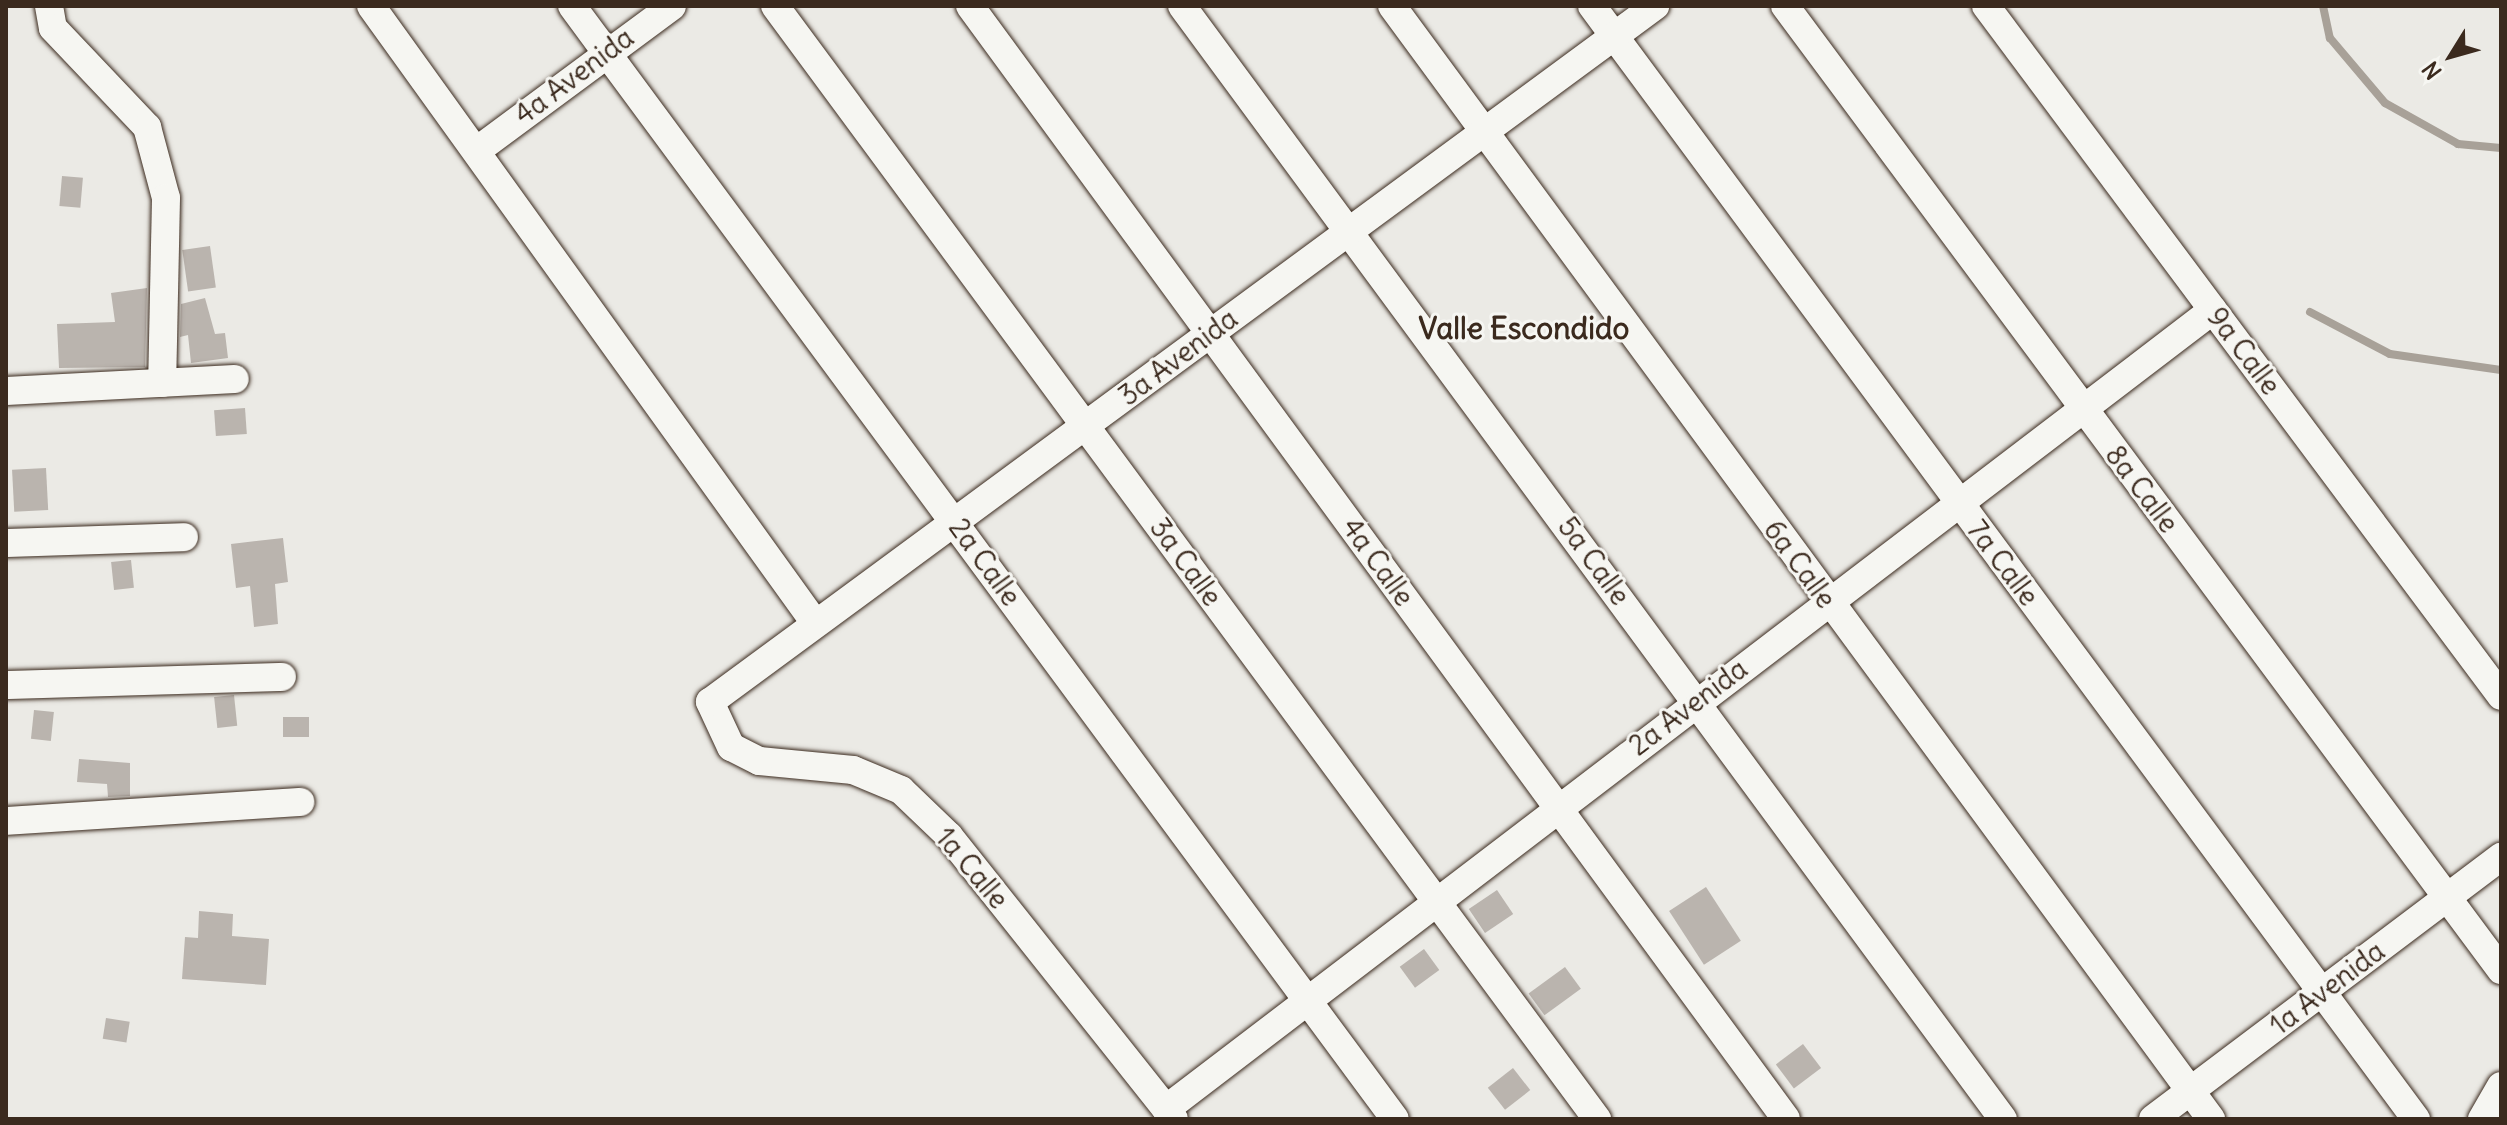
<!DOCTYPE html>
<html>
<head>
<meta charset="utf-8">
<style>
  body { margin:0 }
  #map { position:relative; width:2507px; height:1125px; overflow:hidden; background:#ebeae5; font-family:Delius,sans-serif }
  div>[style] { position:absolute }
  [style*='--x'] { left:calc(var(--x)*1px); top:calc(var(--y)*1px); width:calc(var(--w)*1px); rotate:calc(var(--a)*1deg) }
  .stream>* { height:8px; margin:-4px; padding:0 4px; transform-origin:4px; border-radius:4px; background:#a8a198 }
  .building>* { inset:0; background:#bab4ae; transform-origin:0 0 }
  .roads { filter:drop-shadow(0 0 2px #3b2a1e) drop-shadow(0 0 2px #3b2a1e) }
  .minor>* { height:28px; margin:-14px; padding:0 14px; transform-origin:14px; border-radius:14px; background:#f6f6f2 }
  span { translate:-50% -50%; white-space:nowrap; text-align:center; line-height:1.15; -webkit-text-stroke:6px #f6f6f2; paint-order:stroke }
  .street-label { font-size:28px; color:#3b2a1e }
  .neighbourhood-label { font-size:30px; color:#3b2a1e; font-weight:700 }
  .frame { position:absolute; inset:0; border:8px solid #3b2a1e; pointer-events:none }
  .north { position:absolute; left:2411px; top:16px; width:80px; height:80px; -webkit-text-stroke:6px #f6f6f2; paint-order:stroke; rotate:233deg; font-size:22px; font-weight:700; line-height:32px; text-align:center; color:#3b2a1e }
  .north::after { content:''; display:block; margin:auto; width:28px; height:36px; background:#3b2a1e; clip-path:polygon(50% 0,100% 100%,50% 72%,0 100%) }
</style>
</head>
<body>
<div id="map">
  <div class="stream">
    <i style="--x:2323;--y:6;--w:33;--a:78"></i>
    <i style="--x:2330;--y:38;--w:85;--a:49.8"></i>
    <i style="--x:2385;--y:103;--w:84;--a:29.3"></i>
    <i style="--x:2458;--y:144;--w:43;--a:5.3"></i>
    <i style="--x:2310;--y:312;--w:90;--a:27.7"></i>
    <i style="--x:2390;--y:354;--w:112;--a:8.2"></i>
  </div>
  <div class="building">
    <i style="left:62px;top:176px;width:21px;height:30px;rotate:5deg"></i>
    <i style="left:210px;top:246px;width:42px;height:28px;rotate:82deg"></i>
    <i style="clip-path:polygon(147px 288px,145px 367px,59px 368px,57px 324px,115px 322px,111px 293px)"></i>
    <i style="clip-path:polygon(205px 298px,215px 334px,225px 333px,228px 358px,191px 363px,188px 335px,180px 337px,181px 304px)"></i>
    <i style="left:245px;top:408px;width:26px;height:31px;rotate:86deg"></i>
    <i style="left:46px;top:468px;width:42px;height:34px;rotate:87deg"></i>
    <i style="clip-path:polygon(283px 538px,288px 582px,275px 584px,278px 624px,254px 627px,250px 586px,236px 588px,231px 544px)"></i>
    <i style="left:131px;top:560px;width:28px;height:20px;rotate:84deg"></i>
    <i style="left:234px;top:695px;width:31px;height:20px;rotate:84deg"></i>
    <i style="left:34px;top:710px;width:20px;height:29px;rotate:6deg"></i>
    <i style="left:309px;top:717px;width:20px;height:26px;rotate:90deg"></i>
    <i style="clip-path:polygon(79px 759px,130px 763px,130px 796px,108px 797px,107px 784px,77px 782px)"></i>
    <i style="left:1706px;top:887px;width:64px;height:44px;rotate:57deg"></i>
    <i style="left:1497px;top:890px;width:29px;height:34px;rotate:56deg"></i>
    <i style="clip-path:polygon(199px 911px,233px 914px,232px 936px,269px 939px,266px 985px,182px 979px,185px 937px,198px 938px)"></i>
    <i style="left:1424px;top:949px;width:26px;height:30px;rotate:54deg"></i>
    <i style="left:1565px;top:967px;width:27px;height:45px;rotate:54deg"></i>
    <i style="left:106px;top:1018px;width:24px;height:21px;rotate:9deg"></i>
    <i style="left:1803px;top:1044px;width:30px;height:34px;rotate:53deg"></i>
    <i style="left:1513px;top:1068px;width:28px;height:32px;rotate:52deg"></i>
  </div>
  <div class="roads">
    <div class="minor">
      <i style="--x:49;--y:6;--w:22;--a:80"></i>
      <i style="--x:53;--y:28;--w:137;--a:46.5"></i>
      <i style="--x:147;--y:127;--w:73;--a:75"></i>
      <i style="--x:166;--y:198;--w:185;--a:91.2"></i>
      <i style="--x:371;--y:6;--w:760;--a:54.26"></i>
      <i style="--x:572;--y:6;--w:1384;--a:53.52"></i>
      <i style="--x:775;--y:6;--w:1384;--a:53.55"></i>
      <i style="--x:970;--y:6;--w:1380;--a:53.75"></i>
      <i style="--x:1182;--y:6;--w:1383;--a:53.59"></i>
      <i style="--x:1392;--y:6;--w:1382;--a:53.65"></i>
      <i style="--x:1592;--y:6;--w:1385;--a:53.49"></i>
      <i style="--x:1785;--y:6;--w:1201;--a:53.4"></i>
      <i style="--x:1986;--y:6;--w:861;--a:53.26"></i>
      <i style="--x:479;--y:149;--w:240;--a:-36.5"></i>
      <i style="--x:6;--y:391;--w:229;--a:-3"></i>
      <i style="--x:6;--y:543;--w:178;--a:-1.9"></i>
      <i style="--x:6;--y:685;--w:276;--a:-1.7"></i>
      <i style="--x:6;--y:821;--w:295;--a:-3.7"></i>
      <i style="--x:1166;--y:1109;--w:1317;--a:-37.35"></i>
      <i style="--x:1174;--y:1119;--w:362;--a:-128.5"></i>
      <i style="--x:949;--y:836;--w:66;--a:-136.2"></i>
      <i style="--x:901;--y:790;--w:52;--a:-157.4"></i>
      <i style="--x:853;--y:770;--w:94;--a:-174.5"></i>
      <i style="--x:759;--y:761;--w:31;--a:-153"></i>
      <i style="--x:731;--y:747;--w:50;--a:-115"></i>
      <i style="--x:710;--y:702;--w:1174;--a:-36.37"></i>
      <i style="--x:2153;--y:1119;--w:436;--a:-37"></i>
      <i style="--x:2482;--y:1119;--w:38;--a:-60"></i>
    </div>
  </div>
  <div class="street-label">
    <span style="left:574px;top:76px;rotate:-37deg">4a Avenida</span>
    <span style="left:2244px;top:351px;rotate:53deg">9a Calle</span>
    <span style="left:1178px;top:357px;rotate:-37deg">3a Avenida</span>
    <span style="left:2142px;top:489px;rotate:53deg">8a Calle</span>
    <span style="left:1594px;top:561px;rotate:54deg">5a Calle</span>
    <span style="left:985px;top:562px;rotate:54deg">2a Calle</span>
    <span style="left:1186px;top:562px;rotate:54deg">3a Calle</span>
    <span style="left:1378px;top:562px;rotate:54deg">4a Calle</span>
    <span style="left:2003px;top:563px;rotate:53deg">7a Calle</span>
    <span style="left:1800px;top:564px;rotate:54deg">6a Calle</span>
    <span style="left:1688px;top:707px;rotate:-37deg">2a Avenida</span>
    <span style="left:972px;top:868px;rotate:50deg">1a Calle</span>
    <span style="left:2327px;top:988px;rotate:-37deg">1a Avenida</span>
  </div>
  <div class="neighbourhood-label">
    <span style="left:1524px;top:328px">Valle Escondido</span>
  </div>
  <div class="frame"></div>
  <div class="north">N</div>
</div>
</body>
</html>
